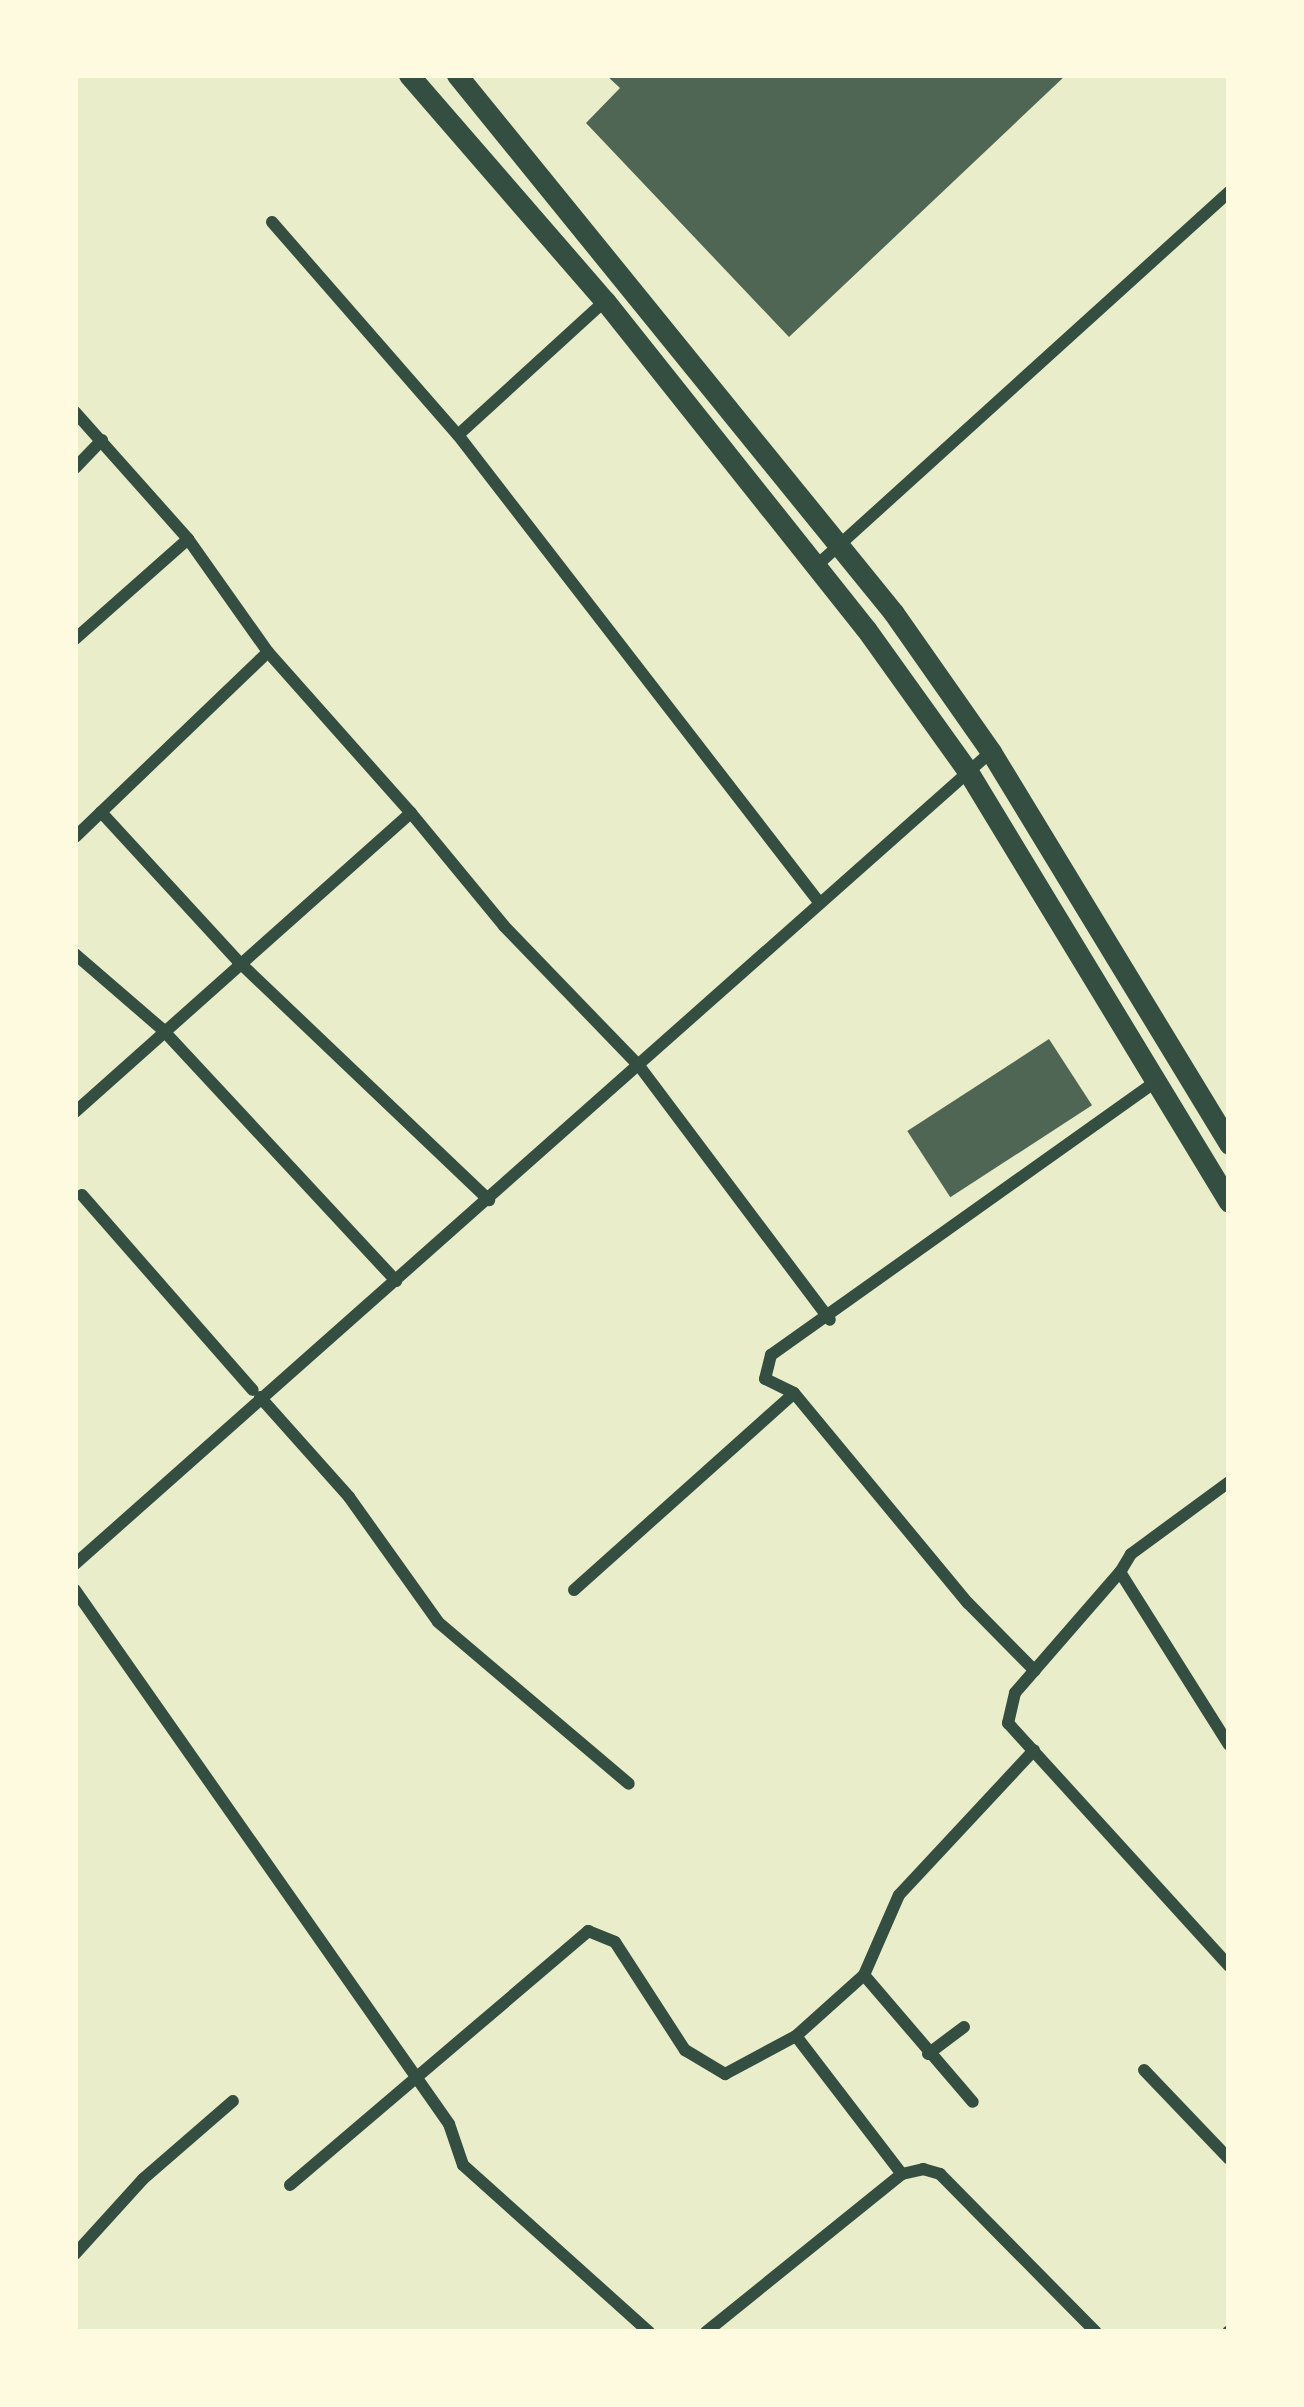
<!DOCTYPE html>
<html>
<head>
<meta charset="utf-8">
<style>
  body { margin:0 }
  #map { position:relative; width:1304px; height:2407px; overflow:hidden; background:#e9edc9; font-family:"PT Sans Narrow",sans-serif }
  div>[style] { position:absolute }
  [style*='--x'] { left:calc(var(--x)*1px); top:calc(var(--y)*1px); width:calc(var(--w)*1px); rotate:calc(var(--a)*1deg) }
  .building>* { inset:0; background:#4f6655; transform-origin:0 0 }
  .minor>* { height:12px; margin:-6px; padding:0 6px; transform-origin:6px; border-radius:6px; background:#344e41 }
  .primary>* { height:21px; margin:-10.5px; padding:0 10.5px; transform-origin:10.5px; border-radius:10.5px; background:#344e41 }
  span { translate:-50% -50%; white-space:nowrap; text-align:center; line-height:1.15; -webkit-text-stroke:12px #fefae0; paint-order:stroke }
  .frame { position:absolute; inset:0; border:78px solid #fefae0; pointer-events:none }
</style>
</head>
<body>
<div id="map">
  <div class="building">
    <i style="clip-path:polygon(606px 75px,1066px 75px,789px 337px,586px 123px,620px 88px)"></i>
    <i style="left:1049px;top:1039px;width:79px;height:169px;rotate:57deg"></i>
  </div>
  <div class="minor">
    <i style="--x:272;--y:222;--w:283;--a:48.9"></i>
    <i style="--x:458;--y:435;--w:199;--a:-42.4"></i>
    <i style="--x:75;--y:412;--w:170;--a:48.3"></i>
    <i style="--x:188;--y:539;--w:138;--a:54.7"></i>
    <i style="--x:268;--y:652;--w:267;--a:136.2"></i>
    <i style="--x:458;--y:435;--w:590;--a:52.3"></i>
    <i style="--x:75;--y:468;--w:39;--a:-46"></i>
    <i style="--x:815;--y:567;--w:559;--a:-42.17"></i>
    <i style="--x:75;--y:639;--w:151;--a:-41.5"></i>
    <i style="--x:268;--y:652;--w:215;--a:48.4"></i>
    <i style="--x:101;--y:812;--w:202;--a:47.4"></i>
    <i style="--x:238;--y:961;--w:347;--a:43.6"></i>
    <i style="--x:75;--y:954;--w:115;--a:40.8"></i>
    <i style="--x:162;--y:1029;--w:344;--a:47.1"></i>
    <i style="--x:75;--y:1112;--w:450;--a:-41.7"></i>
    <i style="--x:411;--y:813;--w:146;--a:50.5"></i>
    <i style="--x:504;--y:926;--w:196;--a:46"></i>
    <i style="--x:640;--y:1067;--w:316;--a:53.1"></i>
    <i style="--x:82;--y:1195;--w:259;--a:48.8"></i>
    <i style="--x:794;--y:1393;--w:273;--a:50.4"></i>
    <i style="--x:968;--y:1603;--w:95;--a:45.4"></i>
    <i style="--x:260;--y:1397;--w:134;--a:48.3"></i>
    <i style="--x:349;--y:1497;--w:153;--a:54.5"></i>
    <i style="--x:438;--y:1622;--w:250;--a:40.3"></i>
    <i style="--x:1229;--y:1482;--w:122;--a:143.7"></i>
    <i style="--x:1131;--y:1554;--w:21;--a:121"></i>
    <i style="--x:1120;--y:1572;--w:204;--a:57.8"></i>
    <i style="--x:75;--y:1564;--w:1224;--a:-41.56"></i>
    <i style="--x:1120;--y:1572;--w:160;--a:131"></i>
    <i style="--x:1015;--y:1693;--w:31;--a:103"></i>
    <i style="--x:1008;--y:1723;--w:328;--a:47.7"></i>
    <i style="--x:75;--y:1590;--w:652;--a:54.99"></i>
    <i style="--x:449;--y:2124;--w:43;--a:71.1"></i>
    <i style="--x:463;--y:2165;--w:250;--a:41.9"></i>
    <i style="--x:574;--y:1590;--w:295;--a:-41.8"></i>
    <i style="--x:794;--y:1393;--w:32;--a:-154"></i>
    <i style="--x:765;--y:1379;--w:25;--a:-76"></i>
    <i style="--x:771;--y:1355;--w:473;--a:-35.4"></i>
    <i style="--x:864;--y:1975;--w:167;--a:49.4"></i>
    <i style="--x:796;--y:2036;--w:91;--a:-41.9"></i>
    <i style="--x:864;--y:1975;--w:87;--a:-66.4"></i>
    <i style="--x:899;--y:1895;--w:198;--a:-47"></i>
    <i style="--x:928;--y:2054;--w:45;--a:-36.9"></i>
    <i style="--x:1144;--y:2070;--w:123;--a:46.3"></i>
    <i style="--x:290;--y:2185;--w:392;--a:-40.4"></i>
    <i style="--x:588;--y:1931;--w:29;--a:22"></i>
    <i style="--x:615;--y:1942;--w:129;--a:57.1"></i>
    <i style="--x:685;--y:2050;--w:47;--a:31"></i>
    <i style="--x:725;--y:2074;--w:81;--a:-28.2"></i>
    <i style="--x:796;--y:2036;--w:174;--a:52.5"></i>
    <i style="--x:75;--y:2254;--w:101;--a:-47.8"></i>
    <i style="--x:143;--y:2179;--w:119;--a:-40.9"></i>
    <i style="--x:706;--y:2332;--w:252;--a:-38.9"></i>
    <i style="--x:902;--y:2174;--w:22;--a:-13"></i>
    <i style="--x:923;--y:2169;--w:18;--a:16"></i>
    <i style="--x:940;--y:2174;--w:222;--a:45.4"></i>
    <i style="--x:1228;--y:2332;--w:1;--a:-45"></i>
  </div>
  <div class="primary">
    <i style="--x:409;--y:75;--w:299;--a:49.1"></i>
    <i style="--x:605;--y:301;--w:419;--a:51.5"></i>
    <i style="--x:866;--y:629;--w:173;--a:54.4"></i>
    <i style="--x:967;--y:770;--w:505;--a:58.76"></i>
    <i style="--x:457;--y:75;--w:692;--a:50.93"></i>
    <i style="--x:893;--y:612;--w:171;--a:55"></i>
    <i style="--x:991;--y:752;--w:459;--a:58.7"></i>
  </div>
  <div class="frame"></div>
</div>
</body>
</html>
